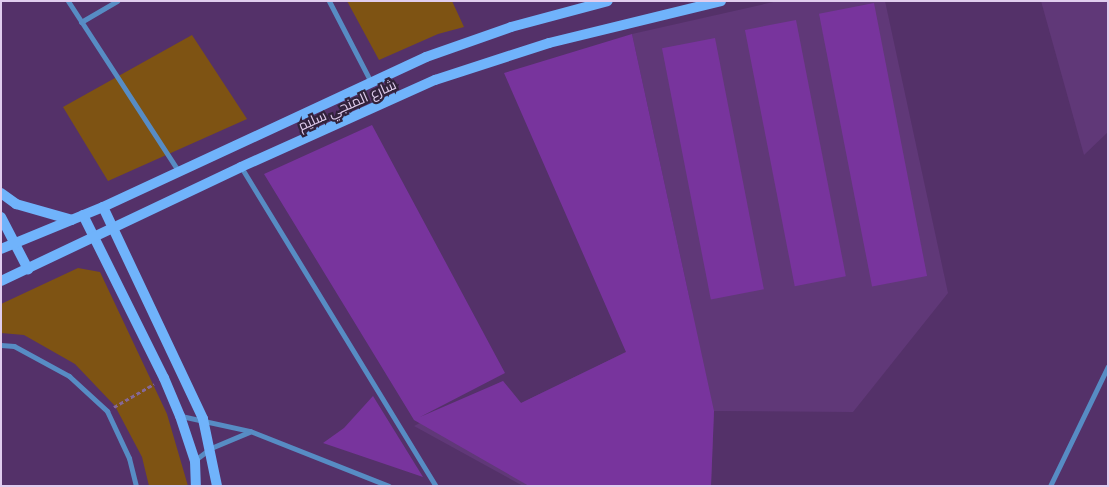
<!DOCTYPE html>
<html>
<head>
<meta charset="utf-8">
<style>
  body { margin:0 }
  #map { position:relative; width:1109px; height:487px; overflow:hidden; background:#543169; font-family:"Open Sans",Cairo,sans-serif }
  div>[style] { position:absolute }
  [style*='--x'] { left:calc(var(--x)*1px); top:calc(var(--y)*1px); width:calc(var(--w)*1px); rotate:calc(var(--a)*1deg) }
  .built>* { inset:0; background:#603878 }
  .green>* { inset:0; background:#7e5313 }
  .building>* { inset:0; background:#78349d; transform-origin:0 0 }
  .path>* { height:3px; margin-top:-1.5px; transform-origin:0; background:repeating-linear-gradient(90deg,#856897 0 4px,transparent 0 6.5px) }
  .street>* { height:5px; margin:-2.5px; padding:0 2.5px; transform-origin:2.5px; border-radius:2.5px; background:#578cc4 }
  .secondary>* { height:10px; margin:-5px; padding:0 5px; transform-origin:5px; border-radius:5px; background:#70b3fb }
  span { translate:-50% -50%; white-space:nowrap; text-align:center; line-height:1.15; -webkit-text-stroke:4.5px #31223b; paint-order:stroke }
  .street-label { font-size:14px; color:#e0cdee }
  .frame { position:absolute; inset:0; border:2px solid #e0cdee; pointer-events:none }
</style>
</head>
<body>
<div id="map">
  <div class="built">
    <i style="clip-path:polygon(778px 1px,885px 1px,948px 293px,853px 412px,714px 411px,711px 486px,523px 486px,414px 426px,503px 381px,521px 403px,626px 352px,692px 310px,632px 34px)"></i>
    <i style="clip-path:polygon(1041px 1px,1108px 1px,1108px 132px,1084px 155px)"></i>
  </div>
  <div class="green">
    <i style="clip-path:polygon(347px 1px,452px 1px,464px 27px,438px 34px,379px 60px)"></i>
    <i style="clip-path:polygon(192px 35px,247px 119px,108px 181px,63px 107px)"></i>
    <i style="clip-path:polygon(78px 268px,100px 272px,167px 414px,188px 486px,149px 486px,142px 457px,115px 406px,75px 364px,24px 335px,1px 333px,1px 304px)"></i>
  </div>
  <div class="building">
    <i style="left:874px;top:3px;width:278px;height:56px;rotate:79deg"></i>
    <i style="left:796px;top:20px;width:261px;height:52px;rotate:79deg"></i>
    <i style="clip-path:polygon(632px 34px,714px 411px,711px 486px,529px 486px,414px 420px,264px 174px,372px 125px,505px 373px,420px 417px,503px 381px,521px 403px,626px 352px,504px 73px)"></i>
    <i style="left:715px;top:38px;width:256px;height:54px;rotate:79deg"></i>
    <i style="clip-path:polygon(373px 396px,423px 477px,323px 443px,344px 428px)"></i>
  </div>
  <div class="path">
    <i style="--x:114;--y:407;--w:46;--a:-29.9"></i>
  </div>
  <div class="street">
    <i style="--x:68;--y:1;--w:204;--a:57"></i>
    <i style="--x:329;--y:1;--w:91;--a:62.6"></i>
    <i style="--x:81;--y:22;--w:42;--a:-30.3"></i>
    <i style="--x:241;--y:167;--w:374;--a:58.6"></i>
    <i style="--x:1;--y:345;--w:13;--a:4"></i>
    <i style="--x:14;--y:346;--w:63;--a:28.6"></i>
    <i style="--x:69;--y:376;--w:52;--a:42.6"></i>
    <i style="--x:107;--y:411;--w:52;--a:64.9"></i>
    <i style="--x:129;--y:458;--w:29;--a:76"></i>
    <i style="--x:181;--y:416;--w:71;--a:12.3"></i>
    <i style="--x:250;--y:431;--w:149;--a:21.6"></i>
    <i style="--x:195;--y:460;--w:20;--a:-37"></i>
    <i style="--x:211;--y:448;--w:41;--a:-22.8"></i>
    <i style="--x:1050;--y:486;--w:133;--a:-64.2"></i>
  </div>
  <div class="secondary">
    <i style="--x:1;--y:193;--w:19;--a:36"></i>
    <i style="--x:16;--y:204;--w:58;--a:15.9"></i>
    <i style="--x:103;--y:207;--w:234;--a:64.7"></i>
    <i style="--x:203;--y:419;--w:68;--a:78.2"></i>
    <i style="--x:83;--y:215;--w:182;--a:63.6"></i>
    <i style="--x:164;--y:378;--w:41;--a:67.2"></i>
    <i style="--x:180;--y:416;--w:47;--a:71.6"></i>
    <i style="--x:195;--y:461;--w:25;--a:88"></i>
    <i style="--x:1;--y:217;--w:59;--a:62.6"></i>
    <i style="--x:1;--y:249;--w:110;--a:-22.4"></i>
    <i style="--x:103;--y:207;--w:356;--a:-24.9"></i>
    <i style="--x:426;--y:57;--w:90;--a:-19.4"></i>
    <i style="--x:511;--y:27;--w:100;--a:-15"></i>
    <i style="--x:1;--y:281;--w:266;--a:-25.4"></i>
    <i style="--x:241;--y:167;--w:213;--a:-24.2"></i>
    <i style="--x:435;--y:80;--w:120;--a:-18"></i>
    <i style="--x:549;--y:43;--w:177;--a:-13.7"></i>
  </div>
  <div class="street-label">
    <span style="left:347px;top:105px;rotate:-24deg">شارع المنجي سليم</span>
  </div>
  <div class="frame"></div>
</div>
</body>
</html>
